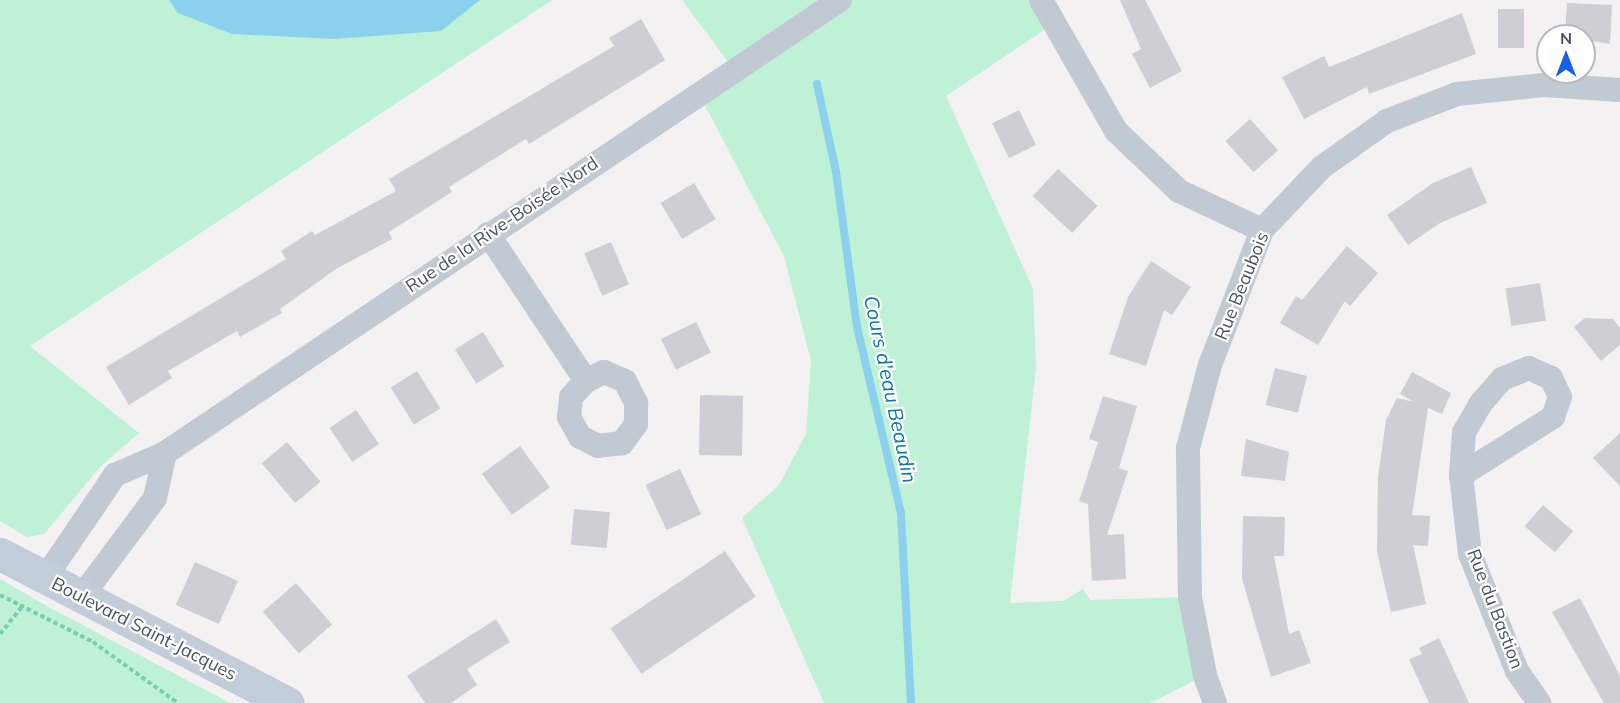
<!DOCTYPE html>
<html>
<head>
<meta charset="utf-8">
<style>
  body { margin:0 }
  #map { position:relative; width:1620px; height:703px; overflow:hidden; background:#f3f1f1; font-family:Mulish,sans-serif }
  div>[style] { position:absolute }
  [style*='--x'] { left:calc(var(--x)*1px); top:calc(var(--y)*1px); width:calc(var(--w)*1px); rotate:calc(var(--a)*1deg) }
  .green>* { inset:0; background:#bff1d6 }
  .water>* { inset:0; background:#8bd1ee }
  .stream>* { height:8px; margin:-4px; padding:0 4px; transform-origin:4px; border-radius:4px; background:#8bd1ee }
  .building>* { inset:0; background:#cdcfd5; transform-origin:0 0 }
  .path>* { height:4px; margin-top:-2px; transform-origin:0; background:repeating-linear-gradient(90deg,#76d0ab 0 4.5px,transparent 0 7.5px) }
  .street>* { height:24px; margin:-12px; padding:0 12px; transform-origin:12px; border-radius:12px; background:#c1c9d2 }
  .secondary>* { height:33px; margin:-16.5px; padding:0 16.5px; transform-origin:16.5px; border-radius:16.5px; background:#c3ccd9 }
  span { translate:-50% -50%; white-space:nowrap; text-align:center; line-height:1.15; -webkit-text-stroke:4.5px #fff; paint-order:stroke }
  .street-label { font-size:18px; color:#48525f }
  .water-label { font-size:20px; color:#097aa8; font-style:italic }
  .north { position:absolute; left:1536px; top:24px; width:60px; height:60px; box-sizing:border-box; background:#fff; border:2px solid #b6babf; border-radius:50%; rotate:0deg; font-size:16px; font-weight:700; line-height:24px; text-align:center; color:#48525f }
  .north::after { content:''; display:block; margin:auto; width:21px; height:27px; background:#165fe8; clip-path:polygon(50% 0,100% 100%,50% 72%,0 100%) }
</style>
</head>
<body>
<div id="map">
  <div class="green">
    <i style="clip-path:polygon(0 0,552px 0,30px 346px,139px 433px,101px 466px,44px 534px,27px 537px,0 521px)"></i>
    <i style="clip-path:polygon(682px 0,1041px 0,1053px 24px,946px 96px,1033px 289px,1036px 368px,1010px 603px,1063px 601px,1083px 589px,1090px 600px,1190px 597px,1205px 675px,1150px 703px,824px 703px,742px 518px,779px 485px,806px 434px,811px 361px,784px 256px,699px 94px,734px 70px)"></i>
    <i style="clip-path:polygon(0 579px,45px 605px,230px 703px,0 703px)"></i>
  </div>
  <div class="water">
    <i style="clip-path:polygon(169px 0,480px 0,441px 31px,334px 39px,232px 34px,178px 13px)"></i>
  </div>
  <div class="stream">
    <i style="--x:817;--y:84;--w:90;--a:77.8"></i>
    <i style="--x:836;--y:172;--w:156;--a:82.3"></i>
    <i style="--x:857;--y:327;--w:191;--a:76.7"></i>
    <i style="--x:901;--y:513;--w:190;--a:87"></i>
  </div>
  <div class="building">
    <i style="clip-path:polygon(1120px 0,1145px 0,1182px 71px,1150px 88px,1132px 54px,1141px 49px)"></i>
    <i style="clip-path:polygon(1567px 3px,1612px 5px,1610px 44px,1565px 36px)"></i>
    <i style="left:1498px;top:9px;width:26px;height:39px"></i>
    <i style="clip-path:polygon(1462px 13px,1476px 54px,1369px 94px,1367px 87px,1304px 119px,1282px 77px,1324px 56px,1329px 67px)"></i>
    <i style="clip-path:polygon(641px 19px,665px 60px,529px 144px,526px 139px,449px 187px,452px 192px,389px 232px,392px 239px,336px 269px,280px 309px,282px 313px,240px 337px,237px 331px,168px 371px,172px 378px,129px 405px,106px 367px,286px 259px,281px 251px,312px 231px,315px 235px,396px 191px,389px 179px,614px 46px,609px 38px)"></i>
    <i style="left:1019px;top:110px;width:39px;height:30px;rotate:64deg"></i>
    <i style="left:1250px;top:119px;width:42px;height:33px;rotate:48deg"></i>
    <i style="clip-path:polygon(1471px 167px,1487px 203px,1440px 223px,1408px 245px,1387px 215px,1433px 183px)"></i>
    <i style="left:1058px;top:169px;width:54px;height:37px;rotate:43deg"></i>
    <i style="left:694px;top:183px;width:42px;height:39px;rotate:59deg"></i>
    <i style="left:611px;top:242px;width:46px;height:29px;rotate:67deg"></i>
    <i style="clip-path:polygon(1347px 246px,1378px 273px,1350px 306px,1345px 301px,1318px 345px,1280px 323px,1296px 296px,1302px 300px)"></i>
    <i style="clip-path:polygon(1151px 261px,1191px 287px,1172px 315px,1164px 310px,1146px 366px,1109px 354px,1128px 297px)"></i>
    <i style="left:1540px;top:283px;width:38px;height:35px;rotate:81deg"></i>
    <i style="clip-path:polygon(1585px 318px,1613px 319px,1620px 328px,1620px 345px,1601px 361px,1574px 327px)"></i>
    <i style="left:696px;top:322px;width:34px;height:39px;rotate:64deg"></i>
    <i style="left:483px;top:332px;width:40px;height:33px;rotate:58deg"></i>
    <i style="left:1275px;top:368px;width:33px;height:38px;rotate:14deg"></i>
    <i style="left:417px;top:371px;width:44px;height:31px;rotate:58deg"></i>
    <i style="clip-path:polygon(1412px 372px,1451px 393px,1442px 414px,1428px 408px,1412px 515px,1430px 516px,1428px 546px,1413px 545px,1426px 604px,1391px 612px,1377px 552px,1378px 477px,1386px 420px,1397px 398px,1414px 402px,1400px 394px)"></i>
    <i style="left:700px;top:395px;width:43px;height:60px;rotate:1deg"></i>
    <i style="clip-path:polygon(1103px 396px,1137px 406px,1119px 468px,1128px 471px,1107px 535px,1124px 534px,1126px 579px,1092px 581px,1088px 504px,1079px 501px,1098px 442px,1089px 439px)"></i>
    <i style="left:356px;top:410px;width:41px;height:32px;rotate:56deg"></i>
    <i style="clip-path:polygon(1620px 433px,1620px 486px,1593px 458px)"></i>
    <i style="clip-path:polygon(1246px 439px,1289px 452px,1285px 481px,1241px 476px)"></i>
    <i style="left:287px;top:442px;width:52px;height:33px;rotate:50deg"></i>
    <i style="left:520px;top:446px;width:51px;height:47px;rotate:54deg"></i>
    <i style="left:680px;top:469px;width:50px;height:38px;rotate:65deg"></i>
    <i style="left:1543px;top:505px;width:40px;height:28px;rotate:41deg"></i>
    <i style="left:574px;top:509px;width:36px;height:36px;rotate:5deg"></i>
    <i style="clip-path:polygon(1243px 516px,1285px 517px,1284px 556px,1274px 556px,1289px 634px,1299px 630px,1311px 663px,1271px 677px,1242px 579px)"></i>
    <i style="left:725px;top:551px;width:55px;height:138px;rotate:56deg"></i>
    <i style="left:195px;top:562px;width:47px;height:47px;rotate:24deg"></i>
    <i style="left:296px;top:583px;width:55px;height:44px;rotate:49deg"></i>
    <i style="clip-path:polygon(1580px 598px,1620px 676px,1620px 703px,1604px 703px,1552px 612px)"></i>
    <i style="clip-path:polygon(496px 619px,510px 642px,467px 669px,477px 685px,451px 703px,425px 703px,407px 676px)"></i>
    <i style="clip-path:polygon(1439px 638px,1469px 703px,1429px 703px,1409px 659px,1422px 654px,1419px 648px)"></i>
  </div>
  <div class="path">
    <i style="--x:0;--y:595;--w:104;--a:26.8"></i>
    <i style="--x:93;--y:642;--w:105;--a:35.7"></i>
    <i style="--x:0;--y:634;--w:36;--a:-51"></i>
  </div>
  <div class="street">
    <i style="--x:1041;--y:0;--w:151;--a:60.2"></i>
    <i style="--x:1116;--y:131;--w:87;--a:43.6"></i>
    <i style="--x:1179;--y:191;--w:92;--a:25.2"></i>
    <i style="--x:488;--y:234;--w:177;--a:56.3"></i>
    <i style="--x:604;--y:372;--w:23;--a:23"></i>
    <i style="--x:625;--y:381;--w:25;--a:63"></i>
    <i style="--x:636;--y:403;--w:21;--a:90"></i>
    <i style="--x:636;--y:424;--w:24;--a:126"></i>
    <i style="--x:622;--y:443;--w:24;--a:173"></i>
    <i style="--x:598;--y:446;--w:20;--a:-153"></i>
    <i style="--x:580;--y:437;--w:23;--a:-119"></i>
    <i style="--x:569;--y:417;--w:20;--a:-84"></i>
    <i style="--x:571;--y:397;--w:22;--a:-47"></i>
    <i style="--x:586;--y:381;--w:20;--a:-27"></i>
    <i style="--x:1461;--y:475;--w:109;--a:-32.2"></i>
    <i style="--x:1553;--y:417;--w:21;--a:-71"></i>
    <i style="--x:1560;--y:397;--w:21;--a:-115"></i>
    <i style="--x:1551;--y:378;--w:24;--a:-156"></i>
    <i style="--x:1529;--y:368;--w:29;--a:158"></i>
    <i style="--x:1502;--y:379;--w:32;--a:131"></i>
    <i style="--x:1481;--y:403;--w:34;--a:120"></i>
    <i style="--x:1464;--y:432;--w:43;--a:94"></i>
    <i style="--x:1461;--y:475;--w:80;--a:83.5"></i>
    <i style="--x:1470;--y:554;--w:126;--a:68.1"></i>
    <i style="--x:1517;--y:671;--w:39;--a:55"></i>
    <i style="--x:45;--y:578;--w:125;--a:-55.8"></i>
    <i style="--x:115;--y:475;--w:55;--a:-23.7"></i>
    <i style="--x:165;--y:453;--w:813;--a:-33.87"></i>
    <i style="--x:82;--y:596;--w:122;--a:-53.3"></i>
    <i style="--x:155;--y:498;--w:46;--a:-77.5"></i>
    <i style="--x:1215;--y:703;--w:30;--a:-110"></i>
    <i style="--x:1205;--y:675;--w:79;--a:-100.9"></i>
    <i style="--x:1190;--y:597;--w:149;--a:-90.8"></i>
    <i style="--x:1188;--y:448;--w:86;--a:-75.2"></i>
    <i style="--x:1210;--y:365;--w:145;--a:-68.9"></i>
    <i style="--x:1262;--y:230;--w:87;--a:-46.4"></i>
    <i style="--x:1322;--y:167;--w:80;--a:-35.3"></i>
    <i style="--x:1387;--y:121;--w:75;--a:-21.1"></i>
    <i style="--x:1457;--y:94;--w:87;--a:-5.9"></i>
    <i style="--x:1544;--y:85;--w:76;--a:3.8"></i>
  </div>
  <div class="secondary">
    <i style="--x:0;--y:554;--w:324;--a:27.4"></i>
  </div>
  <div class="street-label">
    <span style="left:502px;top:225px;rotate:-34deg">Rue de la Rive-Boisée Nord</span>
    <span style="left:1242px;top:286px;rotate:-68deg">Rue Beaubois</span>
    <span style="left:1495px;top:609px;rotate:69deg">Rue du Bastion</span>
    <span style="left:144px;top:629px;rotate:27deg">Boulevard Saint-Jacques</span>
  </div>
  <div class="water-label">
    <span style="left:891px;top:389px;rotate:78deg">Cours d'eau Beaudin</span>
  </div>
  <div class="north">N</div>
</div>
</body>
</html>
